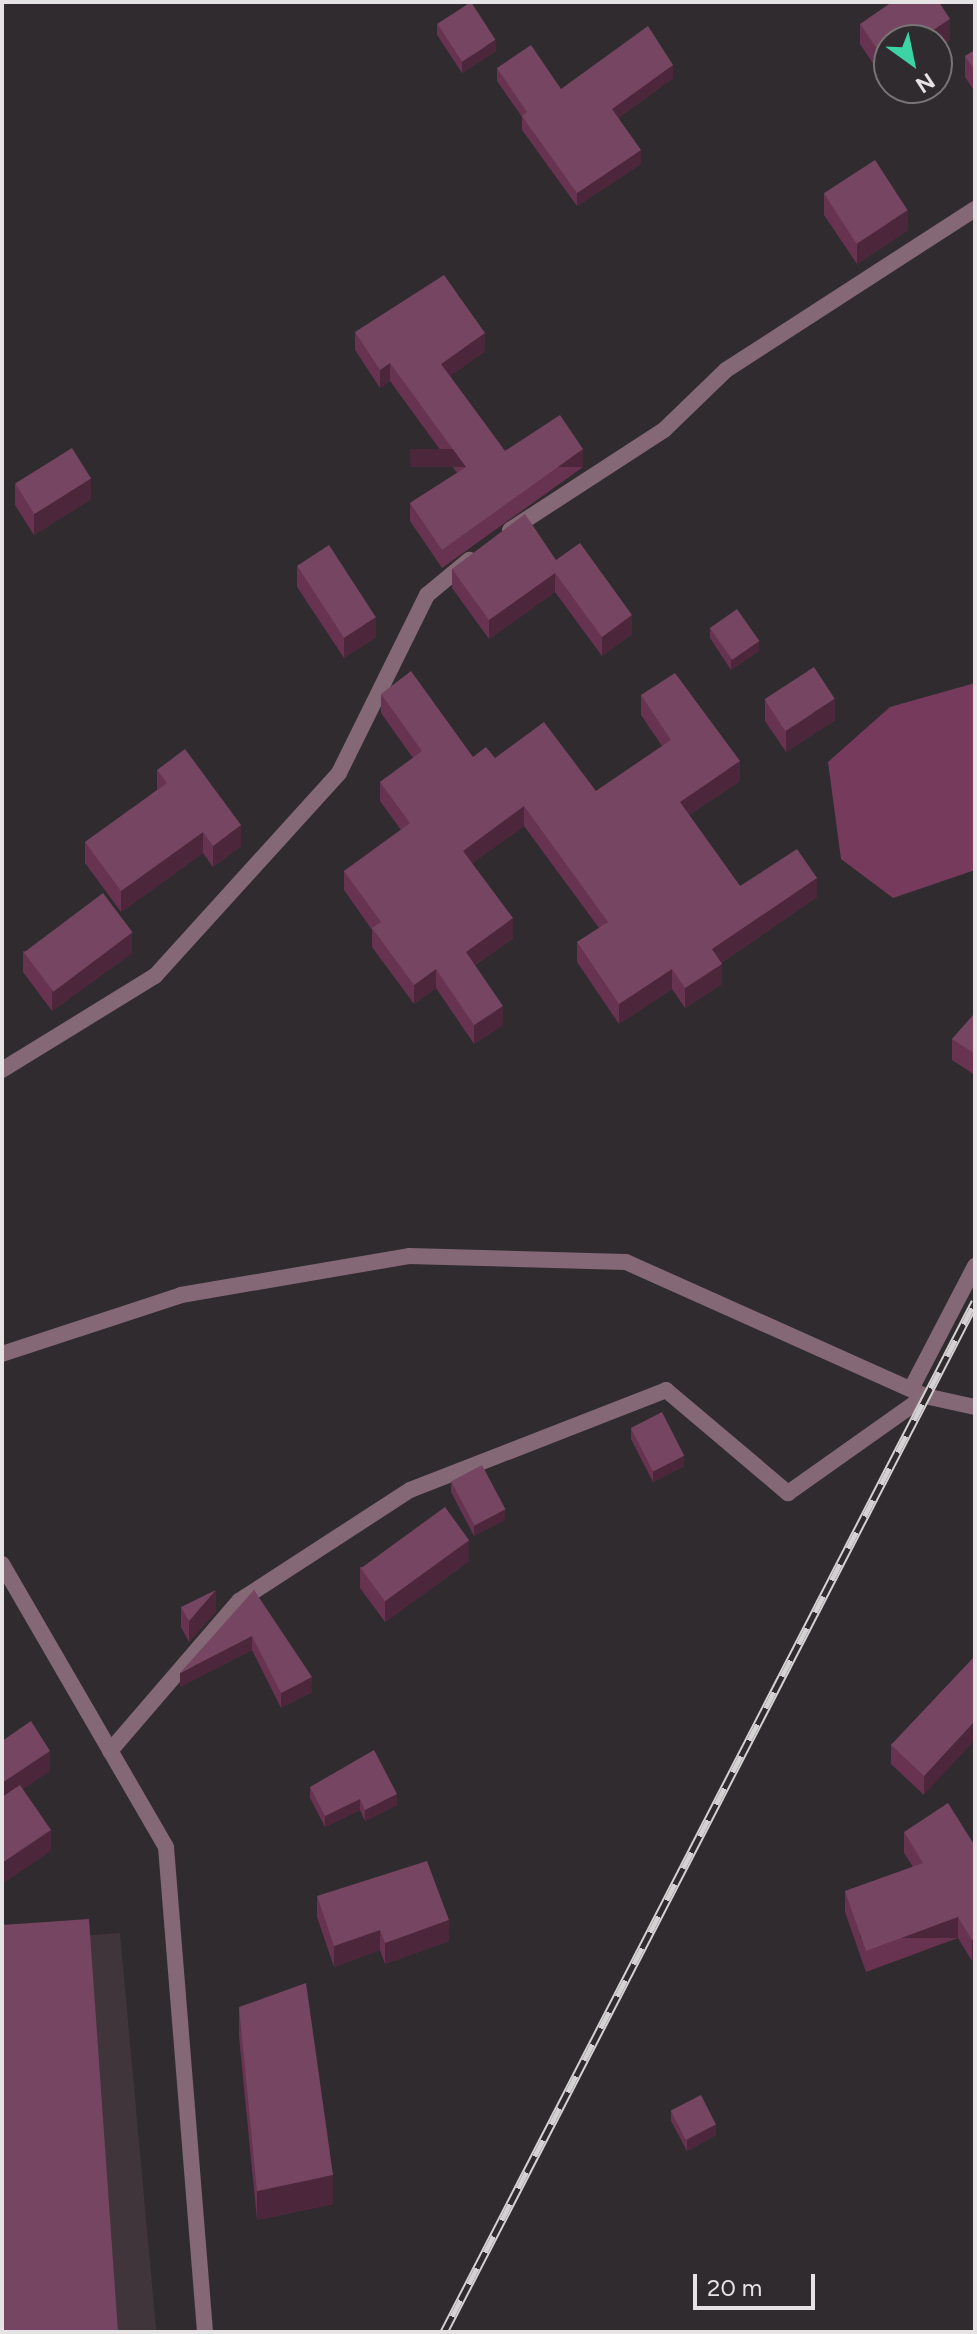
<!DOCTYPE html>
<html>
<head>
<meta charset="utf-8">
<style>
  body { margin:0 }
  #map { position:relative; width:977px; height:2334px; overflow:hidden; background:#302b2e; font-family:Figtree,sans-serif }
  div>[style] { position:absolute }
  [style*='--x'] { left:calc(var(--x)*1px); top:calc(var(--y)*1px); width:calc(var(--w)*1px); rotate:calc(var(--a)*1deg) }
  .built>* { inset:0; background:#3f353a }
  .water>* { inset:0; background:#763b5c }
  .street>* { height:16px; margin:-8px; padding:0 8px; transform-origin:8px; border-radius:8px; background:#856876 }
  .rail>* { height:9px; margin-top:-4.5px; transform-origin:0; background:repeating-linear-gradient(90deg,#302b2e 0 18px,#d4d1d3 0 36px); box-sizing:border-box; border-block:2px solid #d4d1d3 }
  .wall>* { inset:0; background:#683251 }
  .shaded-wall>* { inset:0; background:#4c273c; transform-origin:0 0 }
  .building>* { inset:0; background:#754561; transform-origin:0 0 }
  span { translate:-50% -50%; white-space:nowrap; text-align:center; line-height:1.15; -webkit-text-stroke:6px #302b2e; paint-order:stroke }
  .frame { position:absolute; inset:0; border:4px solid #e6e3e5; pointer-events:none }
  .north { position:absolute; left:873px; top:24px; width:80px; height:80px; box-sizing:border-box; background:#302b2e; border:2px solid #797577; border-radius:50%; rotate:147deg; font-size:22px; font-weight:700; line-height:32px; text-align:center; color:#e6e3e5 }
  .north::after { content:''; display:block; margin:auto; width:28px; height:36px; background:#3cd4a4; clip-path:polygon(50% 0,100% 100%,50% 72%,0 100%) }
  .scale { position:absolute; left:693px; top:2274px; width:122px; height:36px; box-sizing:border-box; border:4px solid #e6e3e5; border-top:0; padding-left:10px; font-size:24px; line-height:28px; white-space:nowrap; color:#e6e3e5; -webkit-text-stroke:6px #302b2e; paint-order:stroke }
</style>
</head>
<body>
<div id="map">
  <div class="built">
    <i style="clip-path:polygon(120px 1933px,156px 2328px,156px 2332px,116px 2332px,2px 1942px)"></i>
  </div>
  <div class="water">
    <i style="clip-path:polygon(975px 683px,975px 870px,893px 898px,841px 859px,828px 762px,890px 707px)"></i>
  </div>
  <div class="street">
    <i style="--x:510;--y:530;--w:184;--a:-33"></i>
    <i style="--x:664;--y:430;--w:86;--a:-44.1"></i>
    <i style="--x:726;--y:370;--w:297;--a:-32.9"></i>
    <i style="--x:2;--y:1070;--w:180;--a:-31.6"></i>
    <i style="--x:155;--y:976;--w:274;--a:-47.8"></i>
    <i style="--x:339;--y:773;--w:199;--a:-63.7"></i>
    <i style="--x:427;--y:595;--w:55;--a:-39.8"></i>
    <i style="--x:2;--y:1354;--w:188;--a:-18.2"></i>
    <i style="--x:181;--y:1295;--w:231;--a:-9.7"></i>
    <i style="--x:409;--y:1256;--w:217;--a:1.6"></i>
    <i style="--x:626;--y:1262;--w:328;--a:24.1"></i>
    <i style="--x:925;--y:1396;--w:51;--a:12.4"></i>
    <i style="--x:911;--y:1389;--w:139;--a:-62.5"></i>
    <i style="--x:2;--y:1564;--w:327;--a:59.9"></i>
    <i style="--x:166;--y:1847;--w:487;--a:85.4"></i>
    <i style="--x:110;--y:1751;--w:198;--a:-49.3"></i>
    <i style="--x:239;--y:1601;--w:204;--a:-33"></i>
    <i style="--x:410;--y:1490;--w:275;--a:-21.3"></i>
    <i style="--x:666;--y:1390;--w:160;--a:40.2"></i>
    <i style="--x:788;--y:1493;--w:168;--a:-35.3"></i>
  </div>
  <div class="rail">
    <i style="--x:444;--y:2332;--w:1159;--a:-62.73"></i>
  </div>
  <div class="wall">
    <i style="clip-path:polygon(437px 24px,496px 51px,462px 73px,437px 35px)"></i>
    <i style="clip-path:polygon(860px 24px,950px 40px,937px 48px,937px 40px,889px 40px,889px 80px,886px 83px,860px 44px)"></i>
    <i style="clip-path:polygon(975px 50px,975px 92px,965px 77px,965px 56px)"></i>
    <i style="clip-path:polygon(497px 68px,561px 89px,673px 78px,618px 118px,641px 164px,577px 206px,522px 130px,522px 117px,497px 81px)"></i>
    <i style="clip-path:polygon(824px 194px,908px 230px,857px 264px,824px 215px)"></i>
    <i style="clip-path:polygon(355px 332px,485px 351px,450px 376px,505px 451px,583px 467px,442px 568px,410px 521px,410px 503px,457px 473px,390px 381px,380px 388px,355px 350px)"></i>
    <i style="clip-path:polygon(15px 484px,91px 499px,34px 535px,15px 505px)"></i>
    <i style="clip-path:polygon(556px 560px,632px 634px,602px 656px,555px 592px,489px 639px,452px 588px,452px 569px)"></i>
    <i style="clip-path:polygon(297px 566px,376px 637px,344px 658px,297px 587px)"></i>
    <i style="clip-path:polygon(710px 628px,759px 651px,731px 670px,710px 638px)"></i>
    <i style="clip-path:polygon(381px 694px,473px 757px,495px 758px,596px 791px,662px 746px,641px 715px,641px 695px,740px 781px,689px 815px,740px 886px,817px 897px,721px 963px,722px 984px,685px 1008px,672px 989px,619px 1024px,577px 962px,577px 942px,599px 928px,524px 826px,472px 863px,513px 938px,475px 965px,503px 1025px,474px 1044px,436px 988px,414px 1004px,372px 947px,372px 930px,344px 890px,344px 871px,401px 830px,380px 801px,380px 782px,413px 758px,381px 713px)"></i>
    <i style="clip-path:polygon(765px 700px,835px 720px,786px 752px,765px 721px)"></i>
    <i style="clip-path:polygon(157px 770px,241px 846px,213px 867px,203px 853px,121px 912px,85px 863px,85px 842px,157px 790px)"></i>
    <i style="clip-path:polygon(23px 951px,132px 953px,52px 1011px,23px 972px)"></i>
    <i style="clip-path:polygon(975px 1013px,975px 1075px,952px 1060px,952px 1039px)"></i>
    <i style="clip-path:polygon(631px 1428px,684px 1466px,653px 1482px,631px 1439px)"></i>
    <i style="clip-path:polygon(451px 1482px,505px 1520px,474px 1536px,451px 1492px)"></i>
    <i style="clip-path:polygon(469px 1561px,385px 1622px,360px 1588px,360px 1567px)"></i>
    <i style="clip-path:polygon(254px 1590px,312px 1692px,281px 1708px,252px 1650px,180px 1687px)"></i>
    <i style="clip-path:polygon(181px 1607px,216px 1611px,189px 1642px,181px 1627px)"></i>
    <i style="clip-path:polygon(975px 1656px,924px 1795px,891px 1764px,891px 1745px)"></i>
    <i style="clip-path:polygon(310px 1787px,397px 1805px,365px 1821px,360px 1810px,325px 1827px,310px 1798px)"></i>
    <i style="clip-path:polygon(904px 1832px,975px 1846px,972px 1961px,958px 1938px,866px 1972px,845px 1912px,845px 1891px,913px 1867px,904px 1853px)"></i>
    <i style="clip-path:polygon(317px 1896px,449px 1941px,385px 1964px,380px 1950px,334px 1967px,317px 1917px)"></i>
    <i style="clip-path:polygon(239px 2007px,333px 2204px,257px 2220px,239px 2037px)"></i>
    <i style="clip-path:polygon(671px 2110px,716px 2135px,687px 2151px,671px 2121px)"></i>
  </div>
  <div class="shaded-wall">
    <i style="clip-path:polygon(950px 19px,950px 40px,937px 48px,937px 40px,918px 40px)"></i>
    <i style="clip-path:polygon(496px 40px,496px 51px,462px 73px,462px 62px)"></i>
    <i style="clip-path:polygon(889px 60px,889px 80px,886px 83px,886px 62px)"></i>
    <i style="clip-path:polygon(673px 65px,673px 78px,612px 122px,612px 109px)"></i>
    <i style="clip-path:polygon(641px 150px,641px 164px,577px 206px,577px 193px)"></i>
    <i style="clip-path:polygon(908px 210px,908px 230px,857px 264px,857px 244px)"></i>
    <i style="clip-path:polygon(485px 333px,485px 351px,441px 383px,441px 364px)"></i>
    <i style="clip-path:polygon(390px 363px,390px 381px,380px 388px,380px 370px)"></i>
    <i style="left:583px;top:449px;width:18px;height:173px;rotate:90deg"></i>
    <i style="clip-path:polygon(91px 478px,91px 499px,34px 535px,34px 514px)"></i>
    <i style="clip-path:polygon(555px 573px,555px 592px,489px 639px,489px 620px)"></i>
    <i style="clip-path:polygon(632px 615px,632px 634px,602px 656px,602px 637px)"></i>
    <i style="clip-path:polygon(376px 617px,376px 637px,344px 658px,344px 638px)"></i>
    <i style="clip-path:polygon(759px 641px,759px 651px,731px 670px,731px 659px)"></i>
    <i style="clip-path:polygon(835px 699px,835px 720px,786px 752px,786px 731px)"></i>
    <i style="clip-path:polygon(740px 761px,740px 781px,680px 821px,680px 802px)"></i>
    <i style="clip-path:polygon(524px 806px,524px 826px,463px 870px,463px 851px)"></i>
    <i style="clip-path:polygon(241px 825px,241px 846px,213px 867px,213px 846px)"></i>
    <i style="clip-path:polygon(203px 832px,203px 853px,121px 912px,121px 891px)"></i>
    <i style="clip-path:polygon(817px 878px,817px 897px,712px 969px,712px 949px)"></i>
    <i style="clip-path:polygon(513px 918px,513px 938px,466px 971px,466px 952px)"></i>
    <i style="clip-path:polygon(132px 932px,132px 953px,52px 1011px,52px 990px)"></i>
    <i style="clip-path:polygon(722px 964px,722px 984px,685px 1008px,685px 988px)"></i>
    <i style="clip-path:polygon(436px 969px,436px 988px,414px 1004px,414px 985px)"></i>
    <i style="clip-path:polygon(672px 969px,672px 989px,619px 1024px,619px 1004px)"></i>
    <i style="clip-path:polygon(503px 1006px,503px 1025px,474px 1044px,474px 1025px)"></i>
    <i style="clip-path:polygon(684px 1456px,684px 1466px,653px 1482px,653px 1471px)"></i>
    <i style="clip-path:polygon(505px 1509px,505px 1520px,474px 1536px,474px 1525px)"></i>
    <i style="clip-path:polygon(469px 1540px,469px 1561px,385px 1622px,385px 1601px)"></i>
    <i style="clip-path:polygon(216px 1590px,216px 1611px,189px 1642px,189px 1621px)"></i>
    <i style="clip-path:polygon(252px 1636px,252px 1650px,180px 1687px,180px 1673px)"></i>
    <i style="clip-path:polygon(312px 1677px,312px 1692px,281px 1708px,281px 1693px)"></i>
    <i style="clip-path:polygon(975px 1721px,975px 1740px,924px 1795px,924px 1776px)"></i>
    <i style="clip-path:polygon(50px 1751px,50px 1771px,2px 1804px,2px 1783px)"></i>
    <i style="clip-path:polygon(397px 1794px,397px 1805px,365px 1821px,365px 1810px)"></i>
    <i style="clip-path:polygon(360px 1799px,360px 1810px,325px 1827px,325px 1816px)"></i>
    <i style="clip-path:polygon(51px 1830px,51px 1851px,2px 1884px,2px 1863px)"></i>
    <i style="left:958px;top:1917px;width:21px;height:98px;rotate:90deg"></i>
    <i style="clip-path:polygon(449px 1920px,449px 1941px,385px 1964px,385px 1943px)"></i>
    <i style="clip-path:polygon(380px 1930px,380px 1950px,334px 1967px,334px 1946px)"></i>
    <i style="clip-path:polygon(975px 1937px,975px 1958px,972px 1961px,972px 1940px)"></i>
    <i style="clip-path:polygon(716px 2124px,716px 2135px,687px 2151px,687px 2140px)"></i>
    <i style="clip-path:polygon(333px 2175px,333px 2204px,257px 2220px,257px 2191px)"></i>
  </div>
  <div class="building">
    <i style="left:471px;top:2px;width:45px;height:40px;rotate:57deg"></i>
    <i style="clip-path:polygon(892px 2px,939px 2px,950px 19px,918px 40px,889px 40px,889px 60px,886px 62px,860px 24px)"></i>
    <i style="clip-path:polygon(648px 26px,673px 65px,612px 109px,641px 150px,577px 193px,522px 116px,527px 112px,497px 68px,531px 45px,561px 89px)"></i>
    <i style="clip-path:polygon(975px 50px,975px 71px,965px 56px)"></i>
    <i style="left:875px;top:160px;width:60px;height:61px;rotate:57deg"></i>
    <i style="clip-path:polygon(444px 275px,485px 333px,441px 364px,505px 451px,560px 415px,583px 449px,442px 550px,410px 503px,466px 467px,390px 363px,380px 370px,355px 332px)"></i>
    <i style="left:72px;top:448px;width:36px;height:67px;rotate:58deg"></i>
    <i style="clip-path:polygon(525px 514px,556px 560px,580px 543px,632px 615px,602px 637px,555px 573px,489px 620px,452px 569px)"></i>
    <i style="left:329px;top:545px;width:86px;height:38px;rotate:57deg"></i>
    <i style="left:737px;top:609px;width:39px;height:33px;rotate:55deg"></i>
    <i style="left:814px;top:667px;width:38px;height:59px;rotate:57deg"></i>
    <i style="clip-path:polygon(411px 671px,473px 757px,486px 747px,495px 758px,544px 722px,596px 791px,671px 740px,641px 695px,675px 673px,740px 761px,680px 802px,740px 886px,797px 849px,817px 878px,712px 949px,722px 964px,685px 988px,672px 969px,619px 1004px,577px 942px,608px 922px,524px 806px,463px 851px,513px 918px,466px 952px,503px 1006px,474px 1025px,436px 969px,414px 985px,372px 928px,381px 922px,344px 871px,410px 823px,380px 782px,422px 751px,381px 694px)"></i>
    <i style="clip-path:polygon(185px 749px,241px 825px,213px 846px,203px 832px,121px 891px,85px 842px,167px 783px,157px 770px)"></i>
    <i style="left:103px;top:893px;width:49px;height:99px;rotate:53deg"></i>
    <i style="clip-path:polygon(975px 1013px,975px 1054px,952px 1039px)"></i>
    <i style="left:662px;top:1412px;width:49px;height:35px;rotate:63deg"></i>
    <i style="left:482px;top:1465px;width:50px;height:35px;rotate:62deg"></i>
    <i style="left:445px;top:1507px;width:41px;height:104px;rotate:54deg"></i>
    <i style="clip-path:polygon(216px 1590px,189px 1621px,181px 1607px)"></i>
    <i style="clip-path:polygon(254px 1590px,312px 1677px,281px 1693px,252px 1636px,180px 1673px)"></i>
    <i style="clip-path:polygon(975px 1656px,975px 1721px,924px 1776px,891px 1745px)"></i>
    <i style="clip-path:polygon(31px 1721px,50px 1751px,2px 1783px,2px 1741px)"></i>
    <i style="clip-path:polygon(374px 1750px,397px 1794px,365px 1810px,360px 1799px,325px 1816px,310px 1787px)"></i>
    <i style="clip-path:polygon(20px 1785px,51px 1830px,2px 1863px,2px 1797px)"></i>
    <i style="clip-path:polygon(948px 1803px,975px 1846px,975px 1937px,972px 1940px,958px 1917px,866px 1951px,845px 1891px,923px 1863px,904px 1832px)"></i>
    <i style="clip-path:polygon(427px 1861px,449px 1920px,385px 1943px,380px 1930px,334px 1946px,317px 1896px)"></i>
    <i style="clip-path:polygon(89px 1919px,118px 2332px,2px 2332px,2px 1925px)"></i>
    <i style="clip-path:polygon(306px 1983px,333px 2175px,257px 2191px,239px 2007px)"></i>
    <i style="left:701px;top:2095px;width:33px;height:34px;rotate:63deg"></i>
  </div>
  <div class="frame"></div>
  <div class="north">N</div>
  <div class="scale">20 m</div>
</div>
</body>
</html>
